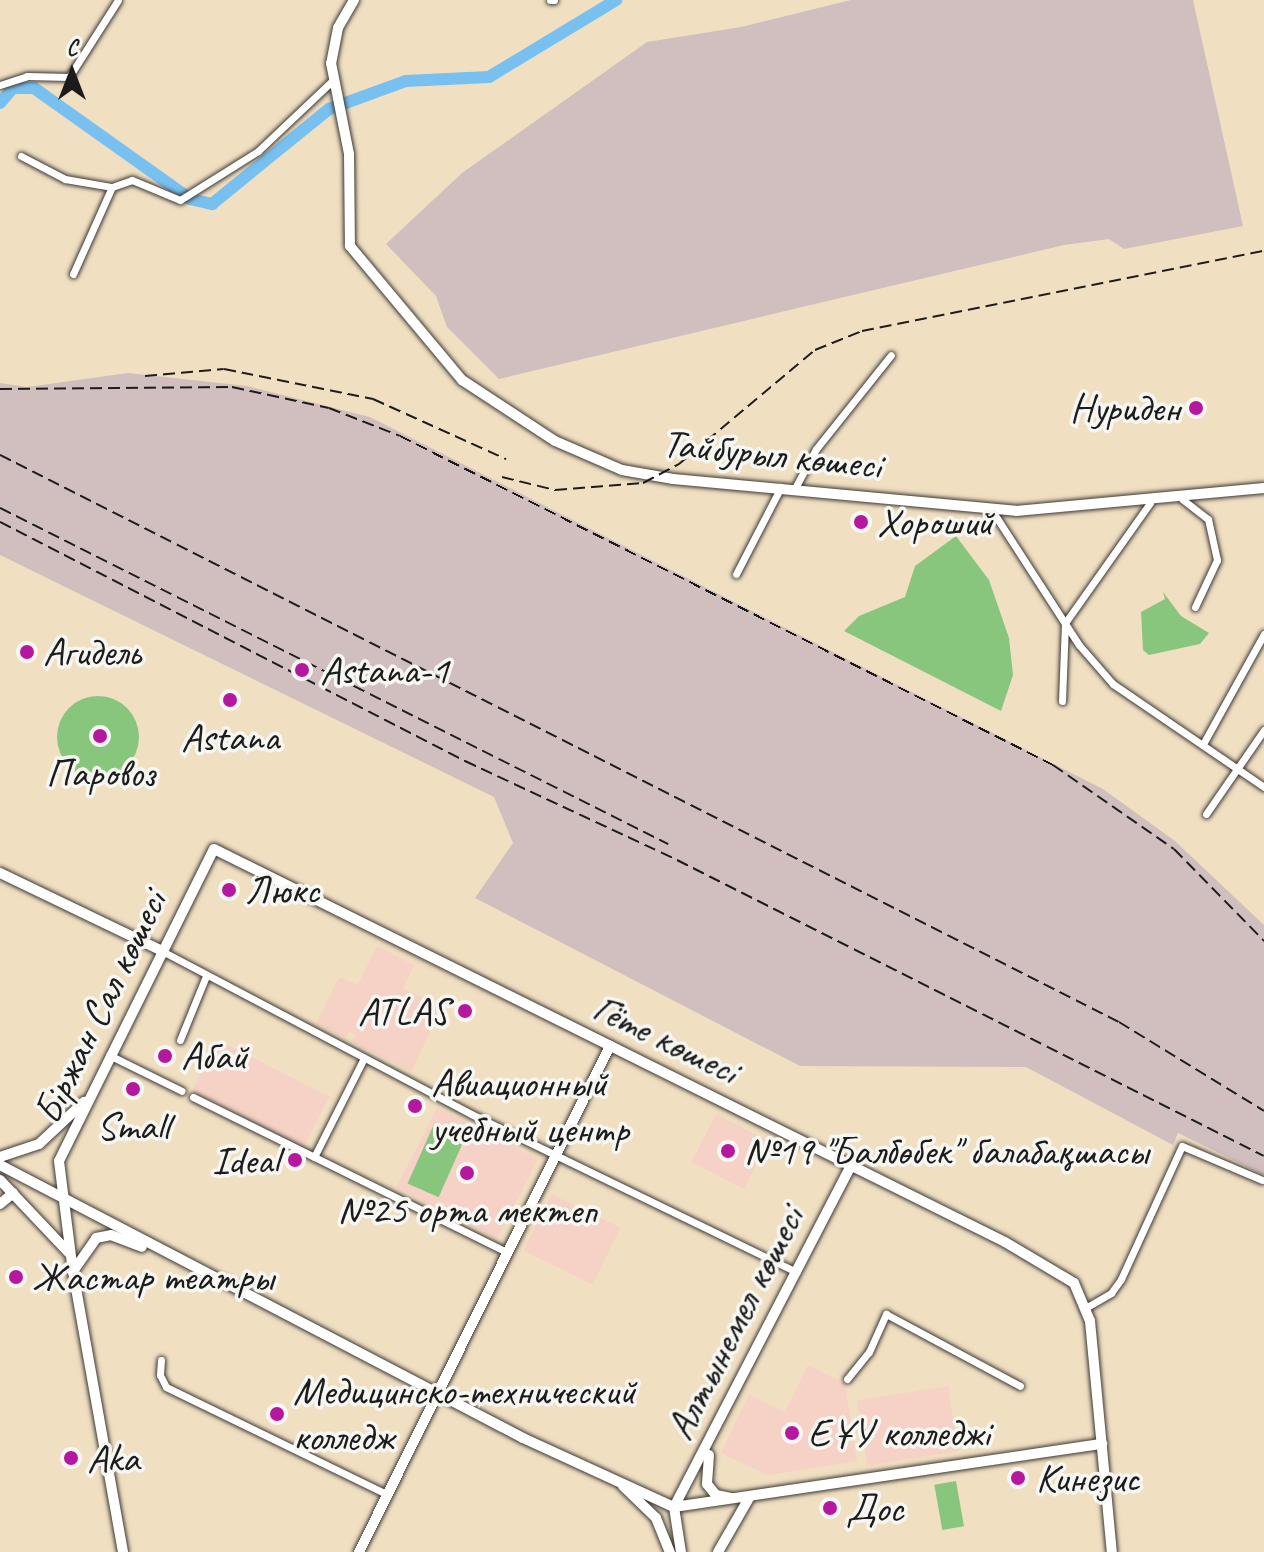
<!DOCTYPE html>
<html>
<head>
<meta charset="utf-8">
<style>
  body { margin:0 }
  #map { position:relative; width:1264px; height:1552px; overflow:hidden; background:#f1dfc2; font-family:Caveat,sans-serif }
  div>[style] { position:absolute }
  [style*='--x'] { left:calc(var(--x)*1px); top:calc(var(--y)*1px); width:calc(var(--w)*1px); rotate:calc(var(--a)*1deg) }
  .built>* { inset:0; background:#f6d1c5; transform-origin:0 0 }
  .industrial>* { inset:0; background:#d1bfbf }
  .green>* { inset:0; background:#88c67e; transform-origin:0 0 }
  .round { border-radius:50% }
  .river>* { height:12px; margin:-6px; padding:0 6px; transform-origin:6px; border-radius:6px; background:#78c0f0 }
  .roads { filter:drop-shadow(0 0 2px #3c3935) drop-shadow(0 0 2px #3c3935) }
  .street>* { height:7px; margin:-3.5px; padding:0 3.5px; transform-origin:3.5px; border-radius:3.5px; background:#fff }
  .secondary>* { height:10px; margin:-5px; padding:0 5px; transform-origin:5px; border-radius:5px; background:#fff }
  .rail>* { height:2px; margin-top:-1px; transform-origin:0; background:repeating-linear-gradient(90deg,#1c1c1c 0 12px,transparent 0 18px) }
  .dots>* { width:22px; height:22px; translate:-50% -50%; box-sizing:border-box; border:4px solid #f6f6f2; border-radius:50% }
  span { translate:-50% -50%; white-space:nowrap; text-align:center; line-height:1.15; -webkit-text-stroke:7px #f6f6f2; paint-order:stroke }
  .poi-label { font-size:40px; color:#1c1c1c }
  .right { translate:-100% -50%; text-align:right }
  .left { translate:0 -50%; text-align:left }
  .street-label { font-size:40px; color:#1c1c1c }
  .north { position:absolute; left:32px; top:32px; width:80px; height:80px; -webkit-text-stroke:6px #f6f6f2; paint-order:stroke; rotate:0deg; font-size:22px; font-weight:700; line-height:32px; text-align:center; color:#1c1c1c }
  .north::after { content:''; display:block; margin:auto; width:28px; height:36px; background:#1c1c1c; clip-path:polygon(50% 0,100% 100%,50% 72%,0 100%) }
</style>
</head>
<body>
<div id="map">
  <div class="built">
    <i style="clip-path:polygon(377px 946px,414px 965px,403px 988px,441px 1007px,412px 1071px,352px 1042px,355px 1035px,349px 1032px,345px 1038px,316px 1024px,339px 977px,358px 985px)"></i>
    <i style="left:218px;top:1040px;width:125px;height:57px;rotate:27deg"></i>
    <i style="left:437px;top:1108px;width:113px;height:89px;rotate:27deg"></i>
    <i style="left:716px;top:1114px;width:59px;height:54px;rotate:27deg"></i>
    <i style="left:551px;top:1194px;width:77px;height:63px;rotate:26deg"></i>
    <i style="clip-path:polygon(808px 1365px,845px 1384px,857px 1461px,767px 1475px,721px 1453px,749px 1395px,785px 1412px)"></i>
    <i style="left:948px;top:1386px;width:66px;height:92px;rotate:81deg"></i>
  </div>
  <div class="industrial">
    <i style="clip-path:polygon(851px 0,1193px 0,1243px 226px,1124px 249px,1109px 239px,1064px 245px,499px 379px,447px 327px,436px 296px,386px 244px,462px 173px,647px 42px,741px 27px)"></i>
    <i style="clip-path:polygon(128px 373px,247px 386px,370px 417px,1103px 789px,1175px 841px,1264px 925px,1264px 1175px,1178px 1133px,1173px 1145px,1026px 1067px,800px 1066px,475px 898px,513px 843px,494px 797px,0 555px,0 383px,27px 387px)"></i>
  </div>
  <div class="green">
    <i style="clip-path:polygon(956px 536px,989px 580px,1009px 638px,1013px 675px,1001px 711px,844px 631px,859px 616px,905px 597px,915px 566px)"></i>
    <i style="clip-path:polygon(1163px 592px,1181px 616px,1209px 633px,1200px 644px,1149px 655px,1143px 650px,1141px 612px,1165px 599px)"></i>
    <i class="round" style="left:57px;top:696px;width:82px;height:82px"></i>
    <i style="left:434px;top:1124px;width:34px;height:65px;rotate:24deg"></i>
    <i style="left:956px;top:1481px;width:46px;height:22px;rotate:80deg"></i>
  </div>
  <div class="river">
    <i style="--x:0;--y:103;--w:20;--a:-49"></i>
    <i style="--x:13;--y:88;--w:21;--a:0"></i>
    <i style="--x:34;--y:88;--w:191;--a:35.4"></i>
    <i style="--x:190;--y:199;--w:23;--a:13"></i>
    <i style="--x:212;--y:204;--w:151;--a:-39.1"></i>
    <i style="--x:329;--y:109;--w:82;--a:-20"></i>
    <i style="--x:406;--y:81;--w:83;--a:-2.8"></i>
    <i style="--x:489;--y:77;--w:149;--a:-31.2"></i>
  </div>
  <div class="roads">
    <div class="street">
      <i style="--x:550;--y:0;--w:4;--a:0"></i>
      <i style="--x:0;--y:85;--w:28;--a:-18"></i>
      <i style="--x:27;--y:76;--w:42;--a:1.4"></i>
      <i style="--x:69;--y:77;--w:91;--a:-57.5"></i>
      <i style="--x:21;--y:156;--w:50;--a:27.6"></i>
      <i style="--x:65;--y:179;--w:48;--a:9.7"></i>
      <i style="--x:73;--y:274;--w:95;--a:-65.9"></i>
      <i style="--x:112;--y:187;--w:21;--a:-19"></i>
      <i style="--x:132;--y:180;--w:52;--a:22.6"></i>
      <i style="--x:180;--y:200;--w:92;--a:-32.1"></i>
      <i style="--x:258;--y:151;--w:102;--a:-43.4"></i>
      <i style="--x:795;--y:488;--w:44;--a:-61.7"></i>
      <i style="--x:816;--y:449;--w:120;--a:-51.4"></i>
      <i style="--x:1182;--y:499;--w:33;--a:38"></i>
      <i style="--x:1208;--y:519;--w:42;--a:77.6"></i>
      <i style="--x:1217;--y:560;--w:52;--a:115.1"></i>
      <i style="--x:991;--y:509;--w:162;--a:57.1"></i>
      <i style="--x:1079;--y:645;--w:52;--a:48.9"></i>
      <i style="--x:1113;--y:684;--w:183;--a:34.3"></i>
      <i style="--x:736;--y:574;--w:98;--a:-62.7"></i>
      <i style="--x:1062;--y:701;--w:78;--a:-87.8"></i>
      <i style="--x:1065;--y:623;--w:147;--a:-54.7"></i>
      <i style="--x:1203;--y:744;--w:126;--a:-61"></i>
      <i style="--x:1206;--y:814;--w:102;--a:-55.4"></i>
      <i style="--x:164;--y:952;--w:347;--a:27.8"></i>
      <i style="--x:471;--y:1114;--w:362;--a:25.9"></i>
      <i style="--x:180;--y:1040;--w:69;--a:-67.9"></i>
      <i style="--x:109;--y:1055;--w:81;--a:26.3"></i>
      <i style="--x:193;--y:1097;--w:349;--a:26.3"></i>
      <i style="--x:314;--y:1157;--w:111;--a:-63.2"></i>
      <i style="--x:1087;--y:1307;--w:28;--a:-30"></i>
      <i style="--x:1111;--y:1293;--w:17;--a:-54"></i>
      <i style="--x:1121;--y:1279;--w:146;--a:-65.4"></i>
      <i style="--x:1182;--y:1146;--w:87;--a:23"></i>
      <i style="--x:161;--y:1360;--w:15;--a:94"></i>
      <i style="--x:160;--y:1375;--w:13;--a:63"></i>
      <i style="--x:166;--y:1387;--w:247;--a:25.9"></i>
      <i style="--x:847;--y:1379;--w:35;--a:-51"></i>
      <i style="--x:869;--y:1352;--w:42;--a:-65.9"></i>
      <i style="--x:886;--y:1314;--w:152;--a:28.2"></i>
    </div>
    <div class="secondary">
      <i style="--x:354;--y:0;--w:32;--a:120"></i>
      <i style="--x:338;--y:28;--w:36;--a:101"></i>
      <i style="--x:331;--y:63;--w:93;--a:78.8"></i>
      <i style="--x:349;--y:154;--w:92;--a:89.4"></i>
      <i style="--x:350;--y:246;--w:175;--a:50.1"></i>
      <i style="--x:462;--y:380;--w:111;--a:33.3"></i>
      <i style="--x:555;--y:441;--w:73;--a:23.4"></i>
      <i style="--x:622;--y:470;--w:52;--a:10"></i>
      <i style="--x:673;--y:479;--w:344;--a:5.3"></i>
      <i style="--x:1016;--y:511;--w:249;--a:-5.3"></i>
      <i style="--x:0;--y:873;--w:182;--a:25.7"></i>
      <i style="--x:0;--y:1157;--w:41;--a:-18.4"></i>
      <i style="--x:39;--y:1144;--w:62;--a:-43"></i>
      <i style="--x:0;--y:1165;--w:590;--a:27.56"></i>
      <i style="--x:523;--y:1438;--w:166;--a:24.6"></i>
      <i style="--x:674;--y:1507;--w:433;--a:-8.4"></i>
      <i style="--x:0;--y:1180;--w:102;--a:46.6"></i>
      <i style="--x:0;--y:1204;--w:17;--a:-40"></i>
      <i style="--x:74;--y:1270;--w:39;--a:-55"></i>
      <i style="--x:96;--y:1238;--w:15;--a:-11"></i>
      <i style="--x:111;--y:1235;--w:33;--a:21"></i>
      <i style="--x:709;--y:1455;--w:29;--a:94"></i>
      <i style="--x:707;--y:1484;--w:14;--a:51"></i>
      <i style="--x:716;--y:1495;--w:15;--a:11"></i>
      <i style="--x:623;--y:1486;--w:46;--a:44.1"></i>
      <i style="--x:656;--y:1518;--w:37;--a:68"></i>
      <i style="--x:674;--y:1507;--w:384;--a:-62.6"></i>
      <i style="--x:674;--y:1507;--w:46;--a:81.2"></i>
      <i style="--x:123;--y:1552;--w:284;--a:-100.1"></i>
      <i style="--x:73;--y:1272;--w:112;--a:-97.2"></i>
      <i style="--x:59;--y:1161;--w:348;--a:-63.6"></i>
      <i style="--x:214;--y:849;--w:883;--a:26.42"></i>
      <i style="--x:1005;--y:1242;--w:80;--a:30.7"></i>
      <i style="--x:1074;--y:1283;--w:41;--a:67.2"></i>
      <i style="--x:1090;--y:1321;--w:232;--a:84.6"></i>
      <i style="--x:359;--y:1552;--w:565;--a:-63.62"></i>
      <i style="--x:718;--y:1552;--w:62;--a:-60.1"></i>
    </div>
  </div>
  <div class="rail">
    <i style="--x:145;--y:376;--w:79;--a:-5.1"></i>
    <i style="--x:224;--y:369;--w:152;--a:11.4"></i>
    <i style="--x:373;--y:399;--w:146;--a:24.3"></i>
    <i style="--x:0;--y:389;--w:232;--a:-0.5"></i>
    <i style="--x:232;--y:387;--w:99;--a:12.2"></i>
    <i style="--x:329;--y:408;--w:76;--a:21.5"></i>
    <i style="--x:400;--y:436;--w:731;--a:26.74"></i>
    <i style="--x:1053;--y:765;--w:147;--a:34.8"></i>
    <i style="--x:1174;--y:849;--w:129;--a:45.6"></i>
    <i style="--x:0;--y:455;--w:1254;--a:26.87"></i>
    <i style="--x:1119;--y:1022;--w:170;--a:31.5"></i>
    <i style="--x:502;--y:477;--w:55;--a:13.8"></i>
    <i style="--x:555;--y:490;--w:88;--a:-4.5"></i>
    <i style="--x:643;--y:483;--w:41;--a:-27.8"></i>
    <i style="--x:679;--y:464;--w:177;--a:-40"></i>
    <i style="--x:815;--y:350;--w:51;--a:-22"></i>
    <i style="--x:862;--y:331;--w:410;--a:-11.3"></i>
    <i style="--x:0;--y:508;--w:748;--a:26.7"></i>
    <i style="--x:0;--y:522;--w:523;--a:27.2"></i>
    <i style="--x:465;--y:761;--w:234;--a:25"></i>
    <i style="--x:677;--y:860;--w:657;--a:26.76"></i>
  </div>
  <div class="dots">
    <i style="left:1196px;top:408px;background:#b5179e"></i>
    <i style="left:861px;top:522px;background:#b5179e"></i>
    <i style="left:27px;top:652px;background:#b5179e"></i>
    <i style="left:302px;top:670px;background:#b5179e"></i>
    <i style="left:230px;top:700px;background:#b5179e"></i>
    <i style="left:100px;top:736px;background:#b5179e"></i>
    <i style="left:229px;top:890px;background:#b5179e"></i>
    <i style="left:465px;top:1011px;background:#b5179e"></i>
    <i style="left:165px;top:1056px;background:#b5179e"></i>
    <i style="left:133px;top:1089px;background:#b5179e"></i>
    <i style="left:415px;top:1106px;background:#b5179e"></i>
    <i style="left:728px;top:1151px;background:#b5179e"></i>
    <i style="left:295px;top:1160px;background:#b5179e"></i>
    <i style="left:467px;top:1173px;background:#b5179e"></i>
    <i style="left:16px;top:1277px;background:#b5179e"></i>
    <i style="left:277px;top:1414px;background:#b5179e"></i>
    <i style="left:792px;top:1433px;background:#b5179e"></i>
    <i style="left:71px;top:1458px;background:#b5179e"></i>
    <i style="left:1018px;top:1478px;background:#b5179e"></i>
    <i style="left:830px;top:1508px;background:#b5179e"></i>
  </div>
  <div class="poi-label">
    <span class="right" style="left:1180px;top:408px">Нуриден</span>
    <span class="left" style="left:877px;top:522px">Хороший</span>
    <span class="left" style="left:43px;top:652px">Агидель</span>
    <span class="left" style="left:320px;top:670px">Astana-1</span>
    <span style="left:230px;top:737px">Astana</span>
    <span style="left:100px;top:773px">Паровоз</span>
    <span class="left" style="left:245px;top:890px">Люкс</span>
    <span class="right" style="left:449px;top:1011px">ATLAS</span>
    <span class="left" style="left:181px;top:1056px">Абай</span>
    <span class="left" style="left:431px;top:1106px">Авиационный<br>учебный центр</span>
    <span style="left:133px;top:1126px">Small</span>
    <span class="left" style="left:744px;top:1151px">№19 "Балбөбек" балабақшасы</span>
    <span class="right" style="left:279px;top:1160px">Ideal</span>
    <span style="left:467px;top:1210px">№25 орта мектеп</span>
    <span class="left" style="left:32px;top:1277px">Жастар театры</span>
    <span class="left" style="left:293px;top:1414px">Медицинско-технический<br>колледж</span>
    <span class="left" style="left:808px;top:1433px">ЕҰУ колледжі</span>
    <span class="left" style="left:87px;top:1458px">Aka</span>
    <span class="left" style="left:1036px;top:1478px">Кинезис</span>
    <span class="left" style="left:846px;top:1508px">Дос</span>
  </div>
  <div class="street-label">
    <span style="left:772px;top:454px;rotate:6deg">Тайбурыл көшесі</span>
    <span style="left:100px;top:1007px;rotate:-64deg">Біржан Сал көшесі</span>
    <span style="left:666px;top:1039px;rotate:26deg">Гёте көшесі</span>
    <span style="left:735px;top:1323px;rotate:-63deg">Алтынемел көшесі</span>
  </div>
  <div class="north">С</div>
</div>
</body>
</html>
